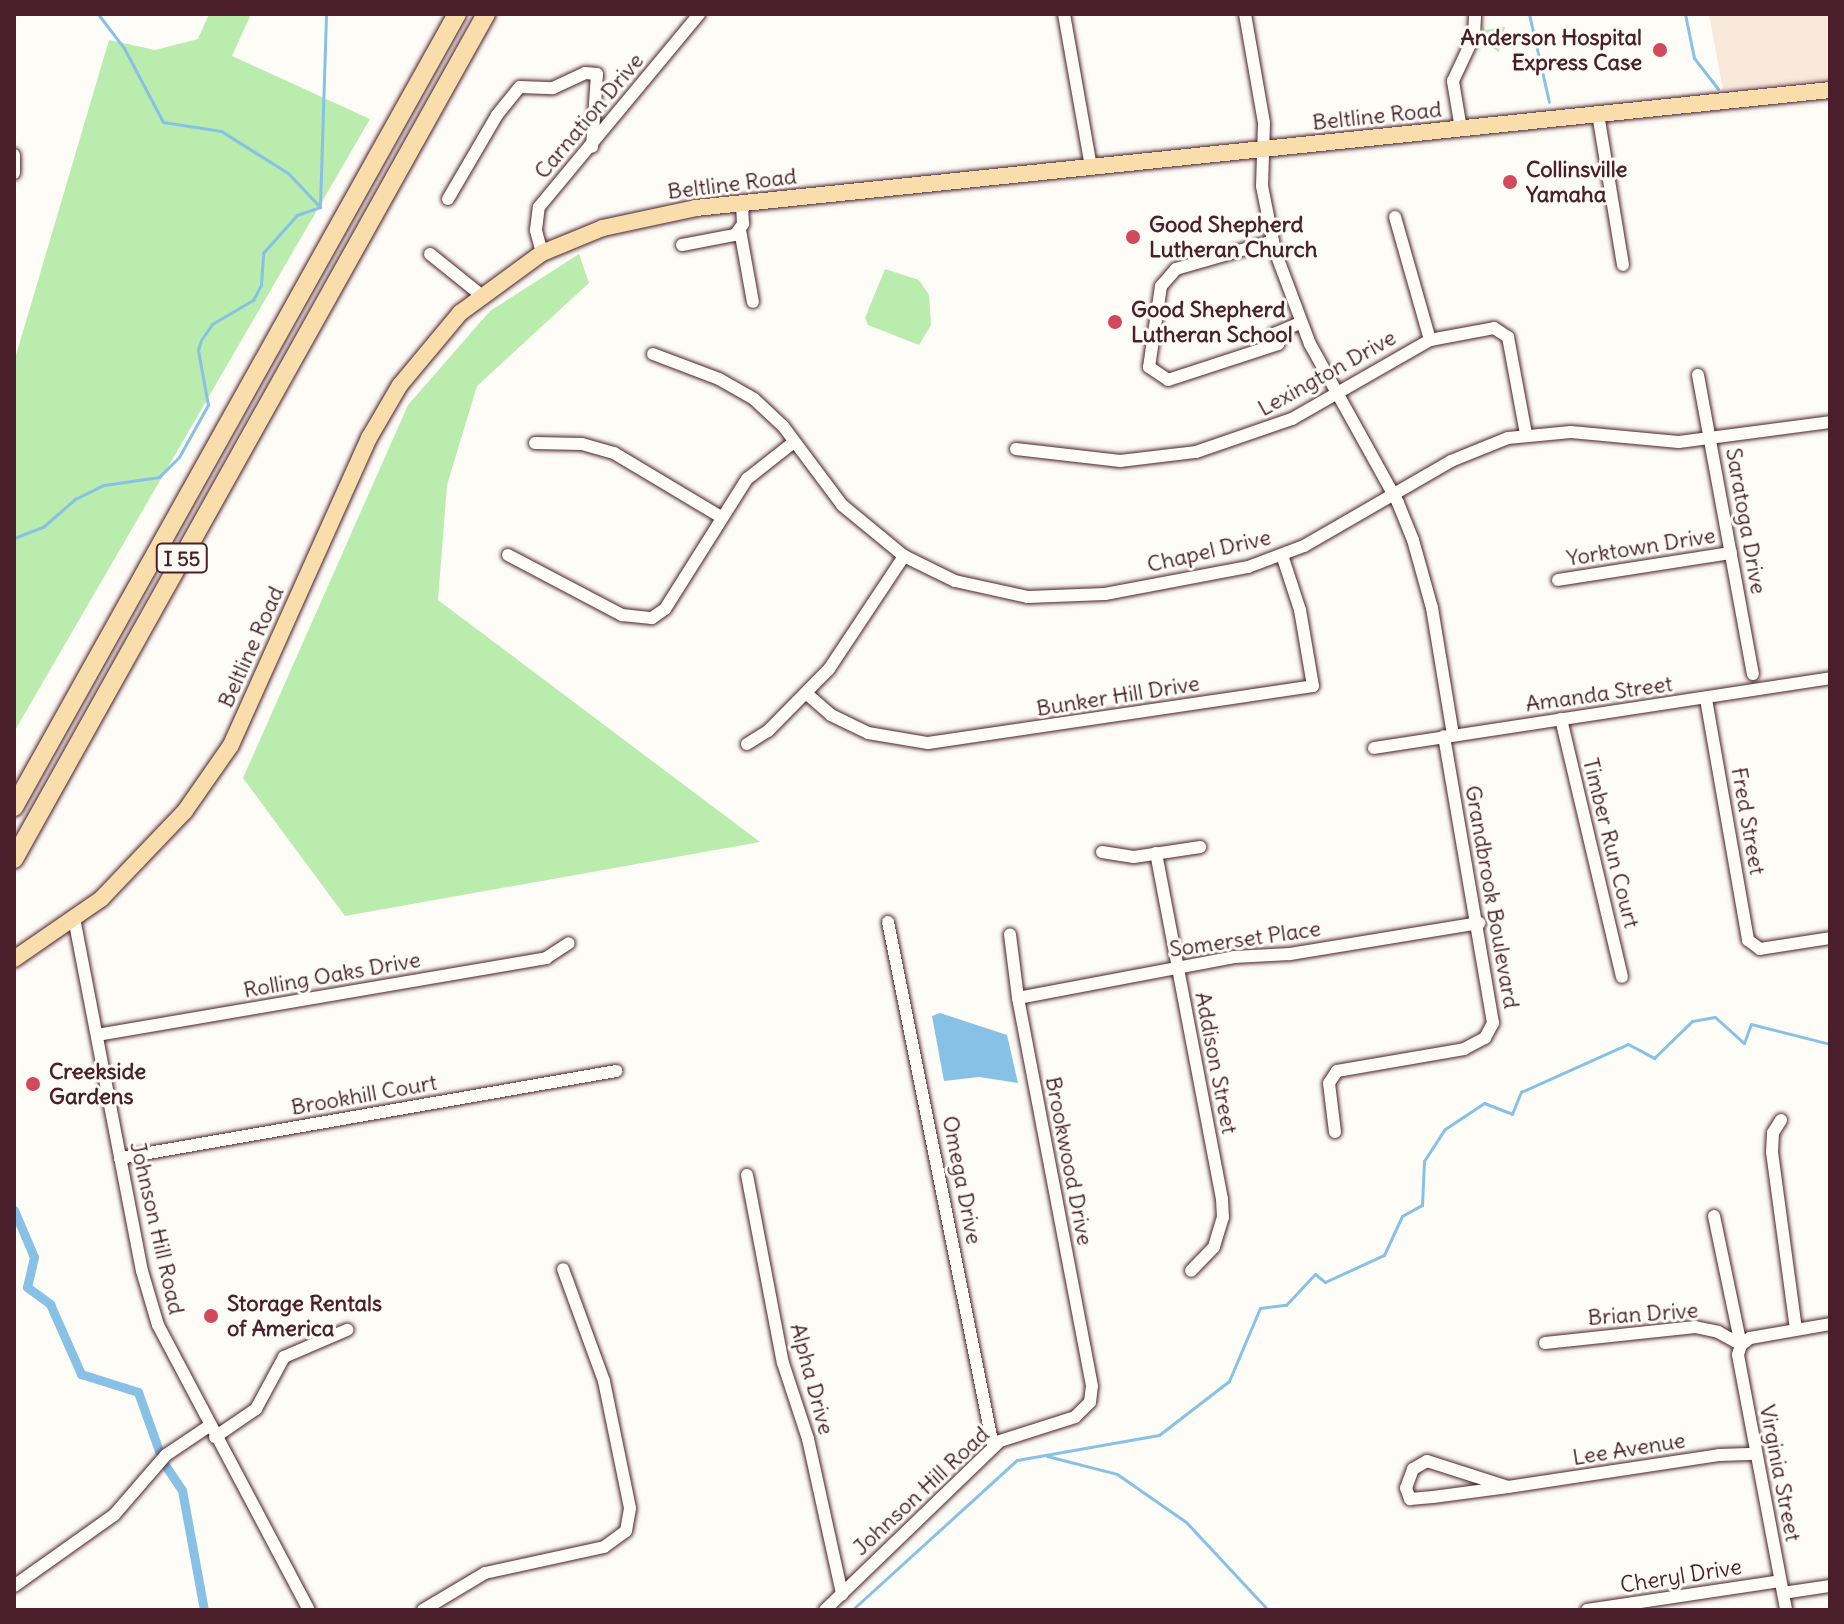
<!DOCTYPE html>
<html>
<head>
<meta charset="utf-8">
<style>
  body { margin:0 }
  #map { position:relative; width:1844px; height:1624px; overflow:hidden; background:#fdfcf7; font-family:Delius,sans-serif }
  div>[style] { position:absolute }
  [style*='--x'] { left:calc(var(--x)*1px); top:calc(var(--y)*1px); width:calc(var(--w)*1px); rotate:calc(var(--a)*1deg) }
  .built>* { inset:0; background:#f8e9db }
  .green>* { inset:0; background:#b9ecad }
  .water>* { inset:0; background:#88c1e6 }
  .stream>* { height:3px; margin:-1.5px; padding:0 1.5px; transform-origin:1.5px; border-radius:1.5px; background:#88c1e6 }
  .canal>* { height:9px; margin:-4.5px; padding:0 4.5px; transform-origin:4.5px; border-radius:4.5px; background:#88c1e6 }
  .roads { filter:drop-shadow(0 0 2px #4a1f2b) drop-shadow(0 0 2px #4a1f2b) }
  .minor>* { height:12px; margin:-6px; padding:0 6px; transform-origin:6px; border-radius:6px; background:#fdfcf7 }
  .major>* { height:16px; margin:-8px; padding:0 8px; transform-origin:8px; border-radius:8px; background:#f9deab }
  .highway>* { height:18px; margin:-9px; padding:0 9px; transform-origin:9px; border-radius:9px; background:#f9deab }
  .dots>* { width:22px; height:22px; translate:-50% -50%; box-sizing:border-box; border:4px solid #fdfcf7; border-radius:50% }
  span { translate:-50% -50%; white-space:nowrap; text-align:center; line-height:1.15; -webkit-text-stroke:6px #fdfcf7; paint-order:stroke }
  .shield-label span { padding:2px 6px; background:#fdfcf7; border:2px solid; border-radius:6px; -webkit-text-stroke-width:0 }
  .shield-label { font-size:20px; color:#4a1f2b; font-weight:700 }
  .poi-label { font-size:22px; color:#4a1f2b; font-weight:700 }
  .right { translate:-100% -50%; text-align:right }
  .left { translate:0 -50%; text-align:left }
  .street-label { font-size:22px; color:#4a1f2b }
  .frame { position:absolute; inset:0; border:16px solid #4a1f2b; pointer-events:none }
</style>
</head>
<body>
<div id="map">
  <div class="built">
    <i style="clip-path:polygon(1709px 14px,1830px 14px,1830px 79px,1723px 90px)"></i>
  </div>
  <div class="green">
    <i style="clip-path:polygon(209px 14px,251px 14px,232px 56px,370px 119px,14px 732px,14px 362px,109px 40px,155px 50px,198px 39px)"></i>
    <i style="clip-path:polygon(1482px 24px,1485px 30px,1505px 27px,1499px 52px,1487px 45px)"></i>
    <i style="clip-path:polygon(579px 254px,589px 283px,477px 386px,447px 485px,438px 600px,760px 842px,345px 916px,243px 778px,408px 405px,490px 311px)"></i>
    <i style="clip-path:polygon(885px 269px,919px 280px,929px 295px,931px 325px,919px 345px,868px 325px,865px 318px)"></i>
  </div>
  <div class="water">
    <i style="clip-path:polygon(940px 1013px,1007px 1035px,1018px 1083px,979px 1077px,944px 1081px,932px 1016px)"></i>
  </div>
  <div class="stream">
    <i style="--x:98;--y:14;--w:43;--a:52.6"></i>
    <i style="--x:124;--y:48;--w:84;--a:62.2"></i>
    <i style="--x:163;--y:122;--w:59;--a:8.8"></i>
    <i style="--x:221;--y:131;--w:79;--a:32.1"></i>
    <i style="--x:288;--y:173;--w:47;--a:46.7"></i>
    <i style="--x:1529;--y:14;--w:90;--a:77.2"></i>
    <i style="--x:1685;--y:14;--w:45;--a:78.4"></i>
    <i style="--x:1694;--y:58;--w:39;--a:52"></i>
    <i style="--x:320;--y:206;--w:192;--a:-88.2"></i>
    <i style="--x:14;--y:538;--w:31;--a:-21"></i>
    <i style="--x:43;--y:527;--w:43;--a:-41.2"></i>
    <i style="--x:75;--y:499;--w:32;--a:-26"></i>
    <i style="--x:104;--y:485;--w:56;--a:-8.3"></i>
    <i style="--x:159;--y:477;--w:28;--a:-45"></i>
    <i style="--x:179;--y:457;--w:60;--a:-60.9"></i>
    <i style="--x:208;--y:405;--w:56;--a:-100.3"></i>
    <i style="--x:198;--y:350;--w:10;--a:-73"></i>
    <i style="--x:201;--y:340;--w:19;--a:-55"></i>
    <i style="--x:212;--y:324;--w:48;--a:-30.3"></i>
    <i style="--x:253;--y:300;--w:17;--a:-62"></i>
    <i style="--x:261;--y:285;--w:32;--a:-86"></i>
    <i style="--x:263;--y:253;--w:51;--a:-48.2"></i>
    <i style="--x:297;--y:215;--w:24;--a:-19"></i>
    <i style="--x:1047;--y:1456;--w:72;--a:14.4"></i>
    <i style="--x:1117;--y:1474;--w:84;--a:34.8"></i>
    <i style="--x:1186;--y:1522;--w:120;--a:47"></i>
    <i style="--x:852;--y:1610;--w:223;--a:-42.3"></i>
    <i style="--x:1017;--y:1460;--w:144;--a:-10"></i>
    <i style="--x:1159;--y:1435;--w:88;--a:-37.6"></i>
    <i style="--x:1229;--y:1381;--w:79;--a:-67"></i>
    <i style="--x:1260;--y:1308;--w:26;--a:-7"></i>
    <i style="--x:1286;--y:1305;--w:42;--a:-46.9"></i>
    <i style="--x:1315;--y:1274;--w:13;--a:39"></i>
    <i style="--x:1325;--y:1282;--w:65;--a:-24.6"></i>
    <i style="--x:1384;--y:1255;--w:43;--a:-65.2"></i>
    <i style="--x:1402;--y:1216;--w:23;--a:-29"></i>
    <i style="--x:1422;--y:1205;--w:44;--a:-87.4"></i>
    <i style="--x:1424;--y:1161;--w:38;--a:-57"></i>
    <i style="--x:1445;--y:1129;--w:47;--a:-33.7"></i>
    <i style="--x:1484;--y:1103;--w:30;--a:21"></i>
    <i style="--x:1512;--y:1114;--w:24;--a:-68"></i>
    <i style="--x:1521;--y:1092;--w:117;--a:-24.2"></i>
    <i style="--x:1628;--y:1044;--w:30;--a:28"></i>
    <i style="--x:1654;--y:1058;--w:53;--a:-44.2"></i>
    <i style="--x:1692;--y:1021;--w:23;--a:-10"></i>
    <i style="--x:1715;--y:1017;--w:39;--a:42"></i>
    <i style="--x:1744;--y:1043;--w:20;--a:-70"></i>
    <i style="--x:1751;--y:1024;--w:81;--a:14.2"></i>
  </div>
  <div class="canal">
    <i style="--x:14;--y:1210;--w:51;--a:66.9"></i>
    <i style="--x:34;--y:1257;--w:31;--a:103"></i>
    <i style="--x:27;--y:1287;--w:29;--a:36"></i>
    <i style="--x:50;--y:1304;--w:77;--a:66.1"></i>
    <i style="--x:81;--y:1374;--w:60;--a:17.5"></i>
    <i style="--x:138;--y:1392;--w:63;--a:70.4"></i>
    <i style="--x:165;--y:1465;--w:30;--a:56"></i>
    <i style="--x:182;--y:1490;--w:122;--a:79.6"></i>
  </div>
  <div class="roads">
    <div class="minor">
      <i style="--x:1064;--y:14;--w:155;--a:80"></i>
      <i style="--x:1245;--y:14;--w:111;--a:80.1"></i>
      <i style="--x:1264;--y:123;--w:63;--a:91.8"></i>
      <i style="--x:1262;--y:186;--w:66;--a:78.7"></i>
      <i style="--x:1275;--y:251;--w:99;--a:69.4"></i>
      <i style="--x:1310;--y:344;--w:182;--a:61"></i>
      <i style="--x:1398;--y:503;--w:40;--a:68"></i>
      <i style="--x:1413;--y:540;--w:71;--a:74.4"></i>
      <i style="--x:1432;--y:608;--w:129;--a:80.6"></i>
      <i style="--x:1598;--y:114;--w:153;--a:80.6"></i>
      <i style="--x:1461;--y:129;--w:49;--a:-99.5"></i>
      <i style="--x:1453;--y:81;--w:50;--a:-65"></i>
      <i style="--x:1474;--y:36;--w:22;--a:-87"></i>
      <i style="--x:14;--y:155;--w:18;--a:90"></i>
      <i style="--x:448;--y:199;--w:97;--a:-59.7"></i>
      <i style="--x:497;--y:115;--w:36;--a:-51"></i>
      <i style="--x:520;--y:87;--w:33;--a:2"></i>
      <i style="--x:553;--y:88;--w:35;--a:-25"></i>
      <i style="--x:585;--y:73;--w:12;--a:5"></i>
      <i style="--x:597;--y:74;--w:73;--a:93.9"></i>
      <i style="--x:1395;--y:217;--w:128;--a:74.1"></i>
      <i style="--x:740;--y:230;--w:73;--a:79.8"></i>
      <i style="--x:1273;--y:241;--w:101;--a:163.9"></i>
      <i style="--x:1176;--y:269;--w:23;--a:131"></i>
      <i style="--x:1161;--y:286;--w:82;--a:98.4"></i>
      <i style="--x:1149;--y:367;--w:23;--a:34"></i>
      <i style="--x:1168;--y:380;--w:116;--a:-18.1"></i>
      <i style="--x:1278;--y:344;--w:11;--a:-112"></i>
      <i style="--x:1274;--y:334;--w:28;--a:-23"></i>
      <i style="--x:682;--y:245;--w:54;--a:-10.7"></i>
      <i style="--x:735;--y:235;--w:14;--a:-54"></i>
      <i style="--x:743;--y:224;--w:21;--a:-93"></i>
      <i style="--x:542;--y:253;--w:24;--a:-105"></i>
      <i style="--x:536;--y:230;--w:23;--a:-83"></i>
      <i style="--x:539;--y:207;--w:251;--a:-50.3"></i>
      <i style="--x:430;--y:254;--w:65;--a:38.8"></i>
      <i style="--x:653;--y:354;--w:71;--a:20.7"></i>
      <i style="--x:719;--y:379;--w:40;--a:29.7"></i>
      <i style="--x:754;--y:399;--w:40;--a:43"></i>
      <i style="--x:783;--y:426;--w:99;--a:53.2"></i>
      <i style="--x:842;--y:505;--w:80;--a:39.4"></i>
      <i style="--x:904;--y:556;--w:57;--a:26.1"></i>
      <i style="--x:955;--y:581;--w:75;--a:12.4"></i>
      <i style="--x:1028;--y:597;--w:77;--a:-2.2"></i>
      <i style="--x:1105;--y:594;--w:146;--a:-10.7"></i>
      <i style="--x:1248;--y:567;--w:60;--a:-20.6"></i>
      <i style="--x:1304;--y:546;--w:170;--a:-30"></i>
      <i style="--x:1451;--y:461;--w:61;--a:-22"></i>
      <i style="--x:1508;--y:438;--w:63;--a:-5.4"></i>
      <i style="--x:1571;--y:432;--w:108;--a:5.3"></i>
      <i style="--x:1679;--y:442;--w:152;--a:-7.5"></i>
      <i style="--x:1698;--y:375;--w:304;--a:79.6"></i>
      <i style="--x:535;--y:443;--w:47;--a:1.2"></i>
      <i style="--x:582;--y:444;--w:33;--a:16"></i>
      <i style="--x:614;--y:453;--w:125;--a:30.9"></i>
      <i style="--x:1016;--y:449;--w:105;--a:6.6"></i>
      <i style="--x:1120;--y:461;--w:77;--a:-6.8"></i>
      <i style="--x:1196;--y:452;--w:102;--a:-19"></i>
      <i style="--x:1292;--y:419;--w:159;--a:-29.8"></i>
      <i style="--x:1430;--y:340;--w:65;--a:-10.6"></i>
      <i style="--x:1494;--y:328;--w:17;--a:33"></i>
      <i style="--x:1508;--y:337;--w:99;--a:79.5"></i>
      <i style="--x:508;--y:555;--w:129;--a:27.8"></i>
      <i style="--x:622;--y:615;--w:30;--a:6"></i>
      <i style="--x:652;--y:618;--w:16;--a:-35"></i>
      <i style="--x:665;--y:609;--w:154;--a:-57.8"></i>
      <i style="--x:747;--y:479;--w:60;--a:-38.2"></i>
      <i style="--x:1558;--y:580;--w:175;--a:-8.9"></i>
      <i style="--x:807;--y:694;--w:32;--a:41"></i>
      <i style="--x:831;--y:715;--w:41;--a:25.9"></i>
      <i style="--x:868;--y:733;--w:61;--a:9.5"></i>
      <i style="--x:928;--y:743;--w:389;--a:-8.4"></i>
      <i style="--x:1313;--y:686;--w:77;--a:-99.7"></i>
      <i style="--x:1300;--y:610;--w:58;--a:-108.1"></i>
      <i style="--x:1706;--y:699;--w:245;--a:80.1"></i>
      <i style="--x:1748;--y:940;--w:15;--a:37"></i>
      <i style="--x:1760;--y:949;--w:71;--a:-8.9"></i>
      <i style="--x:1561;--y:719;--w:265;--a:76.7"></i>
      <i style="--x:747;--y:744;--w:25;--a:-32"></i>
      <i style="--x:768;--y:731;--w:87;--a:-45.5"></i>
      <i style="--x:829;--y:669;--w:136;--a:-56.4"></i>
      <i style="--x:1374;--y:748;--w:461;--a:-8.7"></i>
      <i style="--x:1102;--y:852;--w:32;--a:9"></i>
      <i style="--x:1134;--y:857;--w:67;--a:-8.6"></i>
      <i style="--x:1156;--y:853;--w:352;--a:79.2"></i>
      <i style="--x:1222;--y:1199;--w:18;--a:87"></i>
      <i style="--x:1223;--y:1217;--w:31;--a:107"></i>
      <i style="--x:1214;--y:1247;--w:33;--a:134"></i>
      <i style="--x:74;--y:918;--w:359;--a:79.1"></i>
      <i style="--x:142;--y:1271;--w:56;--a:73.5"></i>
      <i style="--x:158;--y:1325;--w:323;--a:62.1"></i>
      <i style="--x:888;--y:922;--w:534;--a:78.67"></i>
      <i style="--x:1018;--y:998;--w:220;--a:-10.7"></i>
      <i style="--x:1234;--y:957;--w:56;--a:-3.1"></i>
      <i style="--x:1290;--y:954;--w:192;--a:-9.3"></i>
      <i style="--x:97;--y:1035;--w:456;--a:-9.7"></i>
      <i style="--x:546;--y:958;--w:27;--a:-33"></i>
      <i style="--x:1781;--y:1120;--w:15;--a:122"></i>
      <i style="--x:1773;--y:1133;--w:19;--a:93"></i>
      <i style="--x:1772;--y:1152;--w:179;--a:82.3"></i>
      <i style="--x:1335;--y:1132;--w:49;--a:-97"></i>
      <i style="--x:1329;--y:1083;--w:14;--a:-56"></i>
      <i style="--x:1337;--y:1071;--w:129;--a:-9.8"></i>
      <i style="--x:1464;--y:1049;--w:24;--a:-28"></i>
      <i style="--x:1485;--y:1038;--w:17;--a:-62"></i>
      <i style="--x:1493;--y:1023;--w:291;--a:-99.7"></i>
      <i style="--x:120;--y:1158;--w:504;--a:-9.95"></i>
      <i style="--x:747;--y:1175;--w:191;--a:79.2"></i>
      <i style="--x:783;--y:1363;--w:80;--a:71.8"></i>
      <i style="--x:808;--y:1439;--w:159;--a:77.6"></i>
      <i style="--x:1714;--y:1216;--w:132;--a:78.2"></i>
      <i style="--x:1741;--y:1345;--w:10;--a:107"></i>
      <i style="--x:1738;--y:1355;--w:259;--a:79.3"></i>
      <i style="--x:1545;--y:1343;--w:151;--a:-6.1"></i>
      <i style="--x:1695;--y:1327;--w:24;--a:12"></i>
      <i style="--x:1718;--y:1332;--w:26;--a:29"></i>
      <i style="--x:1741;--y:1345;--w:11;--a:-38"></i>
      <i style="--x:1750;--y:1338;--w:81;--a:-9.9"></i>
      <i style="--x:215;--y:1437;--w:50;--a:-34.3"></i>
      <i style="--x:256;--y:1409;--w:59;--a:-61.7"></i>
      <i style="--x:284;--y:1357;--w:69;--a:-23.2"></i>
      <i style="--x:1508;--y:1487;--w:85;--a:-162.2"></i>
      <i style="--x:1427;--y:1461;--w:16;--a:150"></i>
      <i style="--x:1413;--y:1469;--w:20;--a:110"></i>
      <i style="--x:1406;--y:1488;--w:12;--a:70"></i>
      <i style="--x:1410;--y:1499;--w:23;--a:-5"></i>
      <i style="--x:1433;--y:1497;--w:76;--a:-7.6"></i>
      <i style="--x:1508;--y:1487;--w:213;--a:-8.6"></i>
      <i style="--x:1719;--y:1455;--w:37;--a:-2"></i>
      <i style="--x:14;--y:1586;--w:123;--a:-35.4"></i>
      <i style="--x:114;--y:1515;--w:79;--a:-49.1"></i>
      <i style="--x:166;--y:1455;--w:52;--a:-34"></i>
      <i style="--x:1783;--y:1593;--w:48;--a:-8.5"></i>
      <i style="--x:423;--y:1610;--w:72;--a:-30.8"></i>
      <i style="--x:485;--y:1573;--w:122;--a:-12.3"></i>
      <i style="--x:604;--y:1547;--w:27;--a:-36"></i>
      <i style="--x:626;--y:1531;--w:23;--a:-80"></i>
      <i style="--x:630;--y:1508;--w:130;--a:-101.6"></i>
      <i style="--x:604;--y:1381;--w:119;--a:-110.1"></i>
      <i style="--x:825;--y:1610;--w:243;--a:-44"></i>
      <i style="--x:1000;--y:1441;--w:79;--a:-17.7"></i>
      <i style="--x:1075;--y:1417;--w:21;--a:-45"></i>
      <i style="--x:1090;--y:1402;--w:16;--a:-83"></i>
      <i style="--x:1092;--y:1386;--w:395;--a:-100.8"></i>
      <i style="--x:1018;--y:998;--w:64;--a:-97.2"></i>
      <i style="--x:1587;--y:1610;--w:195;--a:-8.5"></i>
    </div>
    <div class="major">
      <i style="--x:14;--y:959;--w:106;--a:-34.6"></i>
      <i style="--x:101;--y:899;--w:122;--a:-46.3"></i>
      <i style="--x:185;--y:811;--w:80;--a:-55.1"></i>
      <i style="--x:231;--y:745;--w:337;--a:-65.8"></i>
      <i style="--x:369;--y:438;--w:61;--a:-59.7"></i>
      <i style="--x:400;--y:385;--w:94;--a:-50.2"></i>
      <i style="--x:460;--y:313;--w:102;--a:-36.2"></i>
      <i style="--x:542;--y:253;--w:66;--a:-22.3"></i>
      <i style="--x:603;--y:228;--w:95;--a:-12.1"></i>
      <i style="--x:696;--y:208;--w:1140;--a:-5.94"></i>
    </div>
    <div class="highway">
      <i style="--x:14;--y:807;--w:908;--a:-60.81"></i>
      <i style="--x:14;--y:859;--w:968;--a:-60.81"></i>
    </div>
  </div>
  <div class="dots">
    <i style="left:1660px;top:50px;background:#d1495b"></i>
    <i style="left:1510px;top:182px;background:#d1495b"></i>
    <i style="left:1133px;top:237px;background:#d1495b"></i>
    <i style="left:1115px;top:322px;background:#d1495b"></i>
    <i style="left:33px;top:1084px;background:#d1495b"></i>
    <i style="left:211px;top:1316px;background:#d1495b"></i>
  </div>
  <div class="shield-label">
    <span style="left:182px;top:558px">I 55</span>
  </div>
  <div class="poi-label">
    <span class="right" style="left:1642px;top:50px">Anderson Hospital<br>Express Case</span>
    <span class="left" style="left:1526px;top:182px">Collinsville<br>Yamaha</span>
    <span class="left" style="left:1149px;top:237px">Good Shepherd<br>Lutheran Church</span>
    <span class="left" style="left:1131px;top:322px">Good Shepherd<br>Lutheran School</span>
    <span class="left" style="left:49px;top:1084px">Creekside<br>Gardens</span>
    <span class="left" style="left:227px;top:1316px">Storage Rentals<br>of America</span>
  </div>
  <div class="street-label">
    <span style="left:589px;top:116px;rotate:-50deg">Carnation Drive</span>
    <span style="left:1377px;top:116px;rotate:-6deg">Beltline Road</span>
    <span style="left:732px;top:184px;rotate:-7deg">Beltline Road</span>
    <span style="left:1327px;top:373px;rotate:-29deg">Lexington Drive</span>
    <span style="left:1746px;top:521px;rotate:80deg">Saratoga Drive</span>
    <span style="left:1641px;top:547px;rotate:-9deg">Yorktown Drive</span>
    <span style="left:1209px;top:551px;rotate:-13deg">Chapel Drive</span>
    <span style="left:251px;top:647px;rotate:-66deg">Beltline Road</span>
    <span style="left:1599px;top:694px;rotate:-8deg">Amanda Street</span>
    <span style="left:1118px;top:696px;rotate:-9deg">Bunker Hill Drive</span>
    <span style="left:1748px;top:821px;rotate:80deg">Fred Street</span>
    <span style="left:1611px;top:843px;rotate:76deg">Timber Run Court</span>
    <span style="left:1492px;top:897px;rotate:80deg">Grandbrook Boulevard</span>
    <span style="left:1245px;top:939px;rotate:-8deg">Somerset Place</span>
    <span style="left:332px;top:975px;rotate:-10deg">Rolling Oaks Drive</span>
    <span style="left:1216px;top:1063px;rotate:79deg">Addison Street</span>
    <span style="left:364px;top:1095px;rotate:-10deg">Brookhill Court</span>
    <span style="left:1069px;top:1161px;rotate:79deg">Brookwood Drive</span>
    <span style="left:962px;top:1180px;rotate:79deg">Omega Drive</span>
    <span style="left:157px;top:1228px;rotate:77deg">Johnson Hill Road</span>
    <span style="left:1643px;top:1314px;rotate:-4deg">Brian Drive</span>
    <span style="left:812px;top:1379px;rotate:75deg">Alpha Drive</span>
    <span style="left:1629px;top:1449px;rotate:-9deg">Lee Avenue</span>
    <span style="left:1780px;top:1473px;rotate:79deg">Virginia Street</span>
    <span style="left:921px;top:1491px;rotate:-43deg">Johnson Hill Road</span>
    <span style="left:1681px;top:1576px;rotate:-9deg">Cheryl Drive</span>
  </div>
  <div class="frame"></div>
</div>
</body>
</html>
